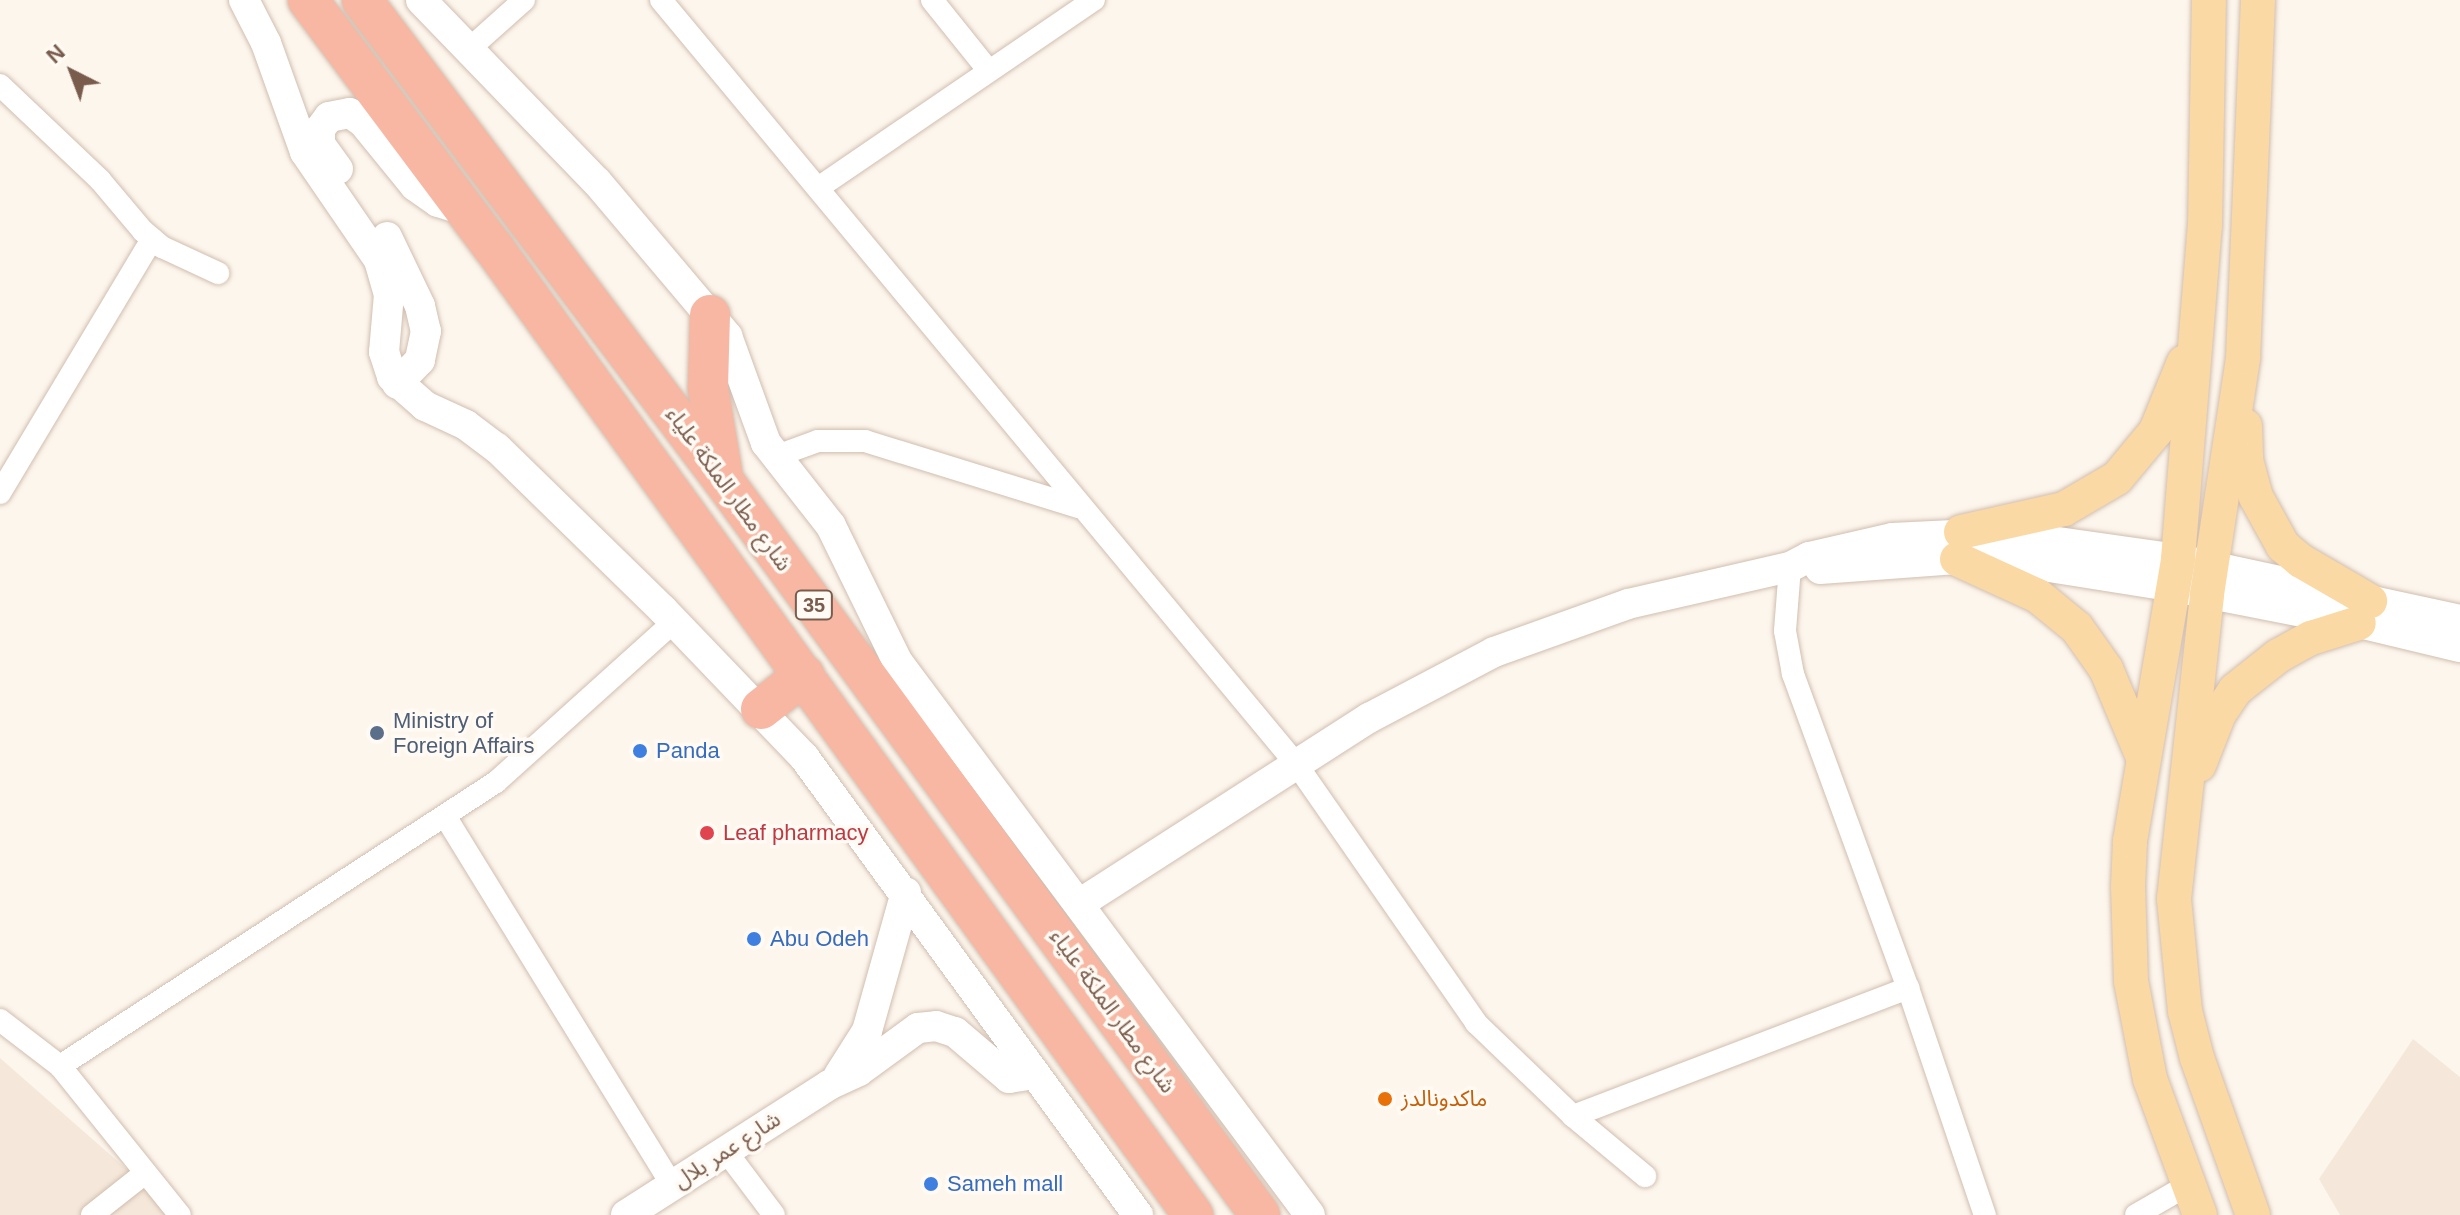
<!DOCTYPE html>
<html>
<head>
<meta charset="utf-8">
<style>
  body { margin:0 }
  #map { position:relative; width:2460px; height:1215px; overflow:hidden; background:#fdf6ec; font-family:Helvetica,"Noto Sans Arabic",sans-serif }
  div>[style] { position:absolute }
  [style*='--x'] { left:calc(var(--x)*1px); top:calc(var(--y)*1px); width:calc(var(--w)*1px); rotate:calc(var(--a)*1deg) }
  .residential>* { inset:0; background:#f5e8da }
  .roads { filter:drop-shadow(0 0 2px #d1beb0) drop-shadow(0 0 2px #d1beb0) }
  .street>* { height:22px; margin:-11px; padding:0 11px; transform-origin:11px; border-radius:11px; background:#fff }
  .secondary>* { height:30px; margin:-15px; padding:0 15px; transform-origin:15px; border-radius:15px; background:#fff }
  .primary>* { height:34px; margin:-17px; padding:0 17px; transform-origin:17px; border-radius:17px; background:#fbd9a5 }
  .highway>* { height:40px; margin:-20px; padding:0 20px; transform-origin:20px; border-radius:20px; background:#f7b7a3 }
  .dots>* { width:22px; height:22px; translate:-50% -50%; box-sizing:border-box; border:4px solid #fffaf3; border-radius:50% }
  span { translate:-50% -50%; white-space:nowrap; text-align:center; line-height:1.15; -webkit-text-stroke:7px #fffaf3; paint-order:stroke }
  .shield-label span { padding:2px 6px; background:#fffaf3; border:2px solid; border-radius:6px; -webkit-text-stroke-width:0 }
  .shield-label { font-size:20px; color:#7a5c4d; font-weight:700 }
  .street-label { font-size:22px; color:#7a5c4d }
  .service-label { font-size:22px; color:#4e5e75 }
  .left { translate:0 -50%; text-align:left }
  .shop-label { font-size:22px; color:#366cbe }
  .health-label { font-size:22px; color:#be3a42 }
  .food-label { font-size:22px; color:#c56008 }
  .north { position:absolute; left:32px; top:32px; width:80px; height:80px; -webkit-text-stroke:6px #fffaf3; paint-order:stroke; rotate:318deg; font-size:22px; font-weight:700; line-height:32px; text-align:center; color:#7a5c4d }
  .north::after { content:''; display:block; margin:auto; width:28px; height:36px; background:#7a5c4d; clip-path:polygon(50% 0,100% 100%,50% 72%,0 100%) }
</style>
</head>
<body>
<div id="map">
  <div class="residential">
    <i style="clip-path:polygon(2413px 1039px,2460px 1077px,2460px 1215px,2340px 1215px,2319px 1179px)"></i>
    <i style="clip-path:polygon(0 1058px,179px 1215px,0 1215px)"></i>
  </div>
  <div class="roads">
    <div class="street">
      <i style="--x:661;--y:0;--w:995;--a:50.26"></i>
      <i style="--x:1297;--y:765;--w:314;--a:55.2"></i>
      <i style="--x:1476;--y:1023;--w:134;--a:43.8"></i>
      <i style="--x:1573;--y:1116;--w:94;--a:39.8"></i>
      <i style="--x:932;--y:0;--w:90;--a:51.3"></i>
      <i style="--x:468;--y:50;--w:75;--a:-41.8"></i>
      <i style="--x:0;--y:85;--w:138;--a:43.5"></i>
      <i style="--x:100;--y:180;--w:67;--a:49.9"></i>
      <i style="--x:143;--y:231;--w:25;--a:40"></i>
      <i style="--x:162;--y:247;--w:62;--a:24.9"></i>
      <i style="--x:818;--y:188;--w:334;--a:-34.3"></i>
      <i style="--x:774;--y:457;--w:47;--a:-20"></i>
      <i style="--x:818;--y:441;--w:47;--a:0"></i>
      <i style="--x:865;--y:441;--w:223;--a:17.2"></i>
      <i style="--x:0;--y:493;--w:296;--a:-59.1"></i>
      <i style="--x:1790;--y:567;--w:64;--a:94.5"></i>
      <i style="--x:1785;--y:631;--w:44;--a:79.5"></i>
      <i style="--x:1793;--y:674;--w:334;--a:69.9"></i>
      <i style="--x:1908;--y:988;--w:240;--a:71.3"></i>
      <i style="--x:445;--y:816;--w:433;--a:58.4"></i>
      <i style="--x:0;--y:1020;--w:76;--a:37.5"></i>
      <i style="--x:60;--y:1066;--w:191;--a:51.2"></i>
      <i style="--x:60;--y:1066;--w:520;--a:-33.08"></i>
      <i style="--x:496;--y:782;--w:241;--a:-42"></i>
      <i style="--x:1573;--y:1116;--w:359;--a:-20.9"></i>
      <i style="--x:725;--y:1150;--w:81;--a:53"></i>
      <i style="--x:92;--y:1215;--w:68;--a:-38.4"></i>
      <i style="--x:2136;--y:1215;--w:60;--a:-30"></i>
    </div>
    <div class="secondary">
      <i style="--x:244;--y:0;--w:48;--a:62.9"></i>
      <i style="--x:266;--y:43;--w:116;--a:70.3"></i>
      <i style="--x:305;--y:152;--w:131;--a:55.6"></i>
      <i style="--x:379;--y:260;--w:35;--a:74"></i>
      <i style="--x:389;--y:294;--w:58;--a:94.9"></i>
      <i style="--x:384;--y:352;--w:26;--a:72"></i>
      <i style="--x:392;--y:377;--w:44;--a:41.3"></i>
      <i style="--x:425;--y:406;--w:45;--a:24.9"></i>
      <i style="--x:466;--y:425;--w:39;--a:37"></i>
      <i style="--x:497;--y:448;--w:232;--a:44.3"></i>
      <i style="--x:663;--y:610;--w:204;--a:46.2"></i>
      <i style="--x:804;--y:757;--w:567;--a:53.9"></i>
      <i style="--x:421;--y:0;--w:253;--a:46"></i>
      <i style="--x:597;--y:182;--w:202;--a:49.8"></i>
      <i style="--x:727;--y:336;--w:114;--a:70"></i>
      <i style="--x:766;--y:443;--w:105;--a:51.9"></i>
      <i style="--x:831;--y:526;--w:150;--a:63.9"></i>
      <i style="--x:897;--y:661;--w:691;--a:53.3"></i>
      <i style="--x:338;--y:169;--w:31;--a:-126"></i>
      <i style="--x:320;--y:144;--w:15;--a:-90"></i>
      <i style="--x:320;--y:129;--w:15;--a:-53"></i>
      <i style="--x:329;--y:117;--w:21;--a:-11"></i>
      <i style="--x:350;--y:113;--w:16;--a:35"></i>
      <i style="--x:363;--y:122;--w:82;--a:50.9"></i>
      <i style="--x:415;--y:186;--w:28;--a:35"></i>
      <i style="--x:438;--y:202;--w:28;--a:17"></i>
      <i style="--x:387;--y:237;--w:76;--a:64.4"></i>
      <i style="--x:420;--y:306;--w:26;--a:77"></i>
      <i style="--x:426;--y:331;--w:30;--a:102"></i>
      <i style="--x:420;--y:360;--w:33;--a:134"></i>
      <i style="--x:1820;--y:569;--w:137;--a:-4.2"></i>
      <i style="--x:1957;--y:559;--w:67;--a:3.4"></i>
      <i style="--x:2024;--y:563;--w:153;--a:9"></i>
      <i style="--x:2175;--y:587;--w:187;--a:11.1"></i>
      <i style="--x:2359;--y:623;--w:104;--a:13.4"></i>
      <i style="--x:1079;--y:904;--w:345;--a:-32.7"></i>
      <i style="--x:1369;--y:718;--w:141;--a:-27.8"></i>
      <i style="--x:1494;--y:652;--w:142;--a:-19.7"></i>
      <i style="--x:1628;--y:604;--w:166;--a:-12.9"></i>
      <i style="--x:1790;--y:567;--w:21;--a:-28"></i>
      <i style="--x:1809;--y:557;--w:85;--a:-12.9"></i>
      <i style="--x:1892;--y:538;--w:103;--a:-2.8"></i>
      <i style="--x:1995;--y:533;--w:185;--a:8.1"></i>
      <i style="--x:2178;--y:559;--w:289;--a:12.2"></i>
      <i style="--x:839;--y:1075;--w:52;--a:-57.5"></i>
      <i style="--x:867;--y:1031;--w:144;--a:-74.3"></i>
      <i style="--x:626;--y:1215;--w:241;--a:-32.6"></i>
      <i style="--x:829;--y:1085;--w:33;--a:-25"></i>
      <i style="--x:859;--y:1071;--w:73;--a:-36.1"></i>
      <i style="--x:918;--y:1028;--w:18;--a:-6"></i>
      <i style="--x:936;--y:1026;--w:20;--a:18"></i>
      <i style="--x:955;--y:1032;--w:71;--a:40.4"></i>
      <i style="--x:1009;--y:1078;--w:26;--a:-9"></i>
    </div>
    <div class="primary">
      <i style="--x:2245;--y:426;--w:34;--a:88"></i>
      <i style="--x:2246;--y:460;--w:38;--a:75"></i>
      <i style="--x:2256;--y:497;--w:56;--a:61.1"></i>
      <i style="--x:2283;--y:546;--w:23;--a:40"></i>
      <i style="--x:2301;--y:561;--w:80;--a:30.1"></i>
      <i style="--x:1961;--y:532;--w:106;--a:-12.6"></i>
      <i style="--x:2064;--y:509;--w:61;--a:-30.3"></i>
      <i style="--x:2117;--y:478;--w:61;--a:-50.3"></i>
      <i style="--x:2156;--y:431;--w:74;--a:-67.9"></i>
      <i style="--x:1957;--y:559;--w:89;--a:24.6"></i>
      <i style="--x:2038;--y:596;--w:50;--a:39.4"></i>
      <i style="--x:2077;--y:628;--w:50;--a:54.7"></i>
      <i style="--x:2106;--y:669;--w:95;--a:67.2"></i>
      <i style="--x:2199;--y:765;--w:55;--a:-68.6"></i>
      <i style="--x:2219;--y:714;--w:29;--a:-56"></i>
      <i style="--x:2235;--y:690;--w:55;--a:-38.3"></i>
      <i style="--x:2278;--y:656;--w:38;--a:-29"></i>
      <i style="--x:2311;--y:638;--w:50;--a:-17.4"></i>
      <i style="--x:2200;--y:1215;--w:145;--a:-110.2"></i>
      <i style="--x:2150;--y:1079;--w:100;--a:-101"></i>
      <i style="--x:2131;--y:981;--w:94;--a:-91.8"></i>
      <i style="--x:2128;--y:887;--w:46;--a:-87.5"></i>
      <i style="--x:2130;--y:841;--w:286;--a:-80.3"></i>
      <i style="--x:2178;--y:559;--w:334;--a:-85.4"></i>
      <i style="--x:2205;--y:226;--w:226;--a:-89"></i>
      <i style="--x:2253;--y:1215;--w:167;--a:-109.6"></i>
      <i style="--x:2197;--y:1058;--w:49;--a:-104.3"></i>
      <i style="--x:2185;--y:1011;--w:113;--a:-95.6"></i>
      <i style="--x:2174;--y:899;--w:307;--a:-83.8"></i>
      <i style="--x:2207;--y:594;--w:239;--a:-81.3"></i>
      <i style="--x:2243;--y:358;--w:358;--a:-87.6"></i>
    </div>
    <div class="highway">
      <i style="--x:308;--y:0;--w:309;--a:53.2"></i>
      <i style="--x:493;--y:247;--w:1195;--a:54.13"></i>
      <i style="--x:362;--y:0;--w:601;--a:53.05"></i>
      <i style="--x:723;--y:480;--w:910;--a:53.85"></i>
      <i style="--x:710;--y:315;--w:73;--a:91.6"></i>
      <i style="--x:708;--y:388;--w:85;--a:80.5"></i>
      <i style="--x:761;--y:709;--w:55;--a:-38.3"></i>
    </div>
  </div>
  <div class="dots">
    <i style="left:377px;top:733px;background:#5c6f8a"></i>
    <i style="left:640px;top:751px;background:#3f7fe0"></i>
    <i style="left:707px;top:833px;background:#e0444e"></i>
    <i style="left:754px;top:939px;background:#3f7fe0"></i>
    <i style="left:1385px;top:1099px;background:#e8710a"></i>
    <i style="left:931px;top:1184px;background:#3f7fe0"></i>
  </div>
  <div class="shield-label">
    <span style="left:814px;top:605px">35</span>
  </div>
  <div class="street-label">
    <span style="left:729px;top:489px;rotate:54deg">شارع مطار الملكة علياء</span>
    <span style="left:1113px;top:1011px;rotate:54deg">شارع مطار الملكة علياء</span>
    <span style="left:727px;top:1150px;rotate:-33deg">شارع عمر بلال</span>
  </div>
  <div class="service-label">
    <span class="left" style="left:393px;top:733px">Ministry of<br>Foreign Affairs</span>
  </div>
  <div class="shop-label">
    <span class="left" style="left:656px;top:751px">Panda</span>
    <span class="left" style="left:770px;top:939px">Abu Odeh</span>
    <span class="left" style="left:947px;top:1184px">Sameh mall</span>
  </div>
  <div class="health-label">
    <span class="left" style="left:723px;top:833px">Leaf pharmacy</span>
  </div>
  <div class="food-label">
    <span class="left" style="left:1401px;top:1099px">ماكدونالدز</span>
  </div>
  <div class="north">N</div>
</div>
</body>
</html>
